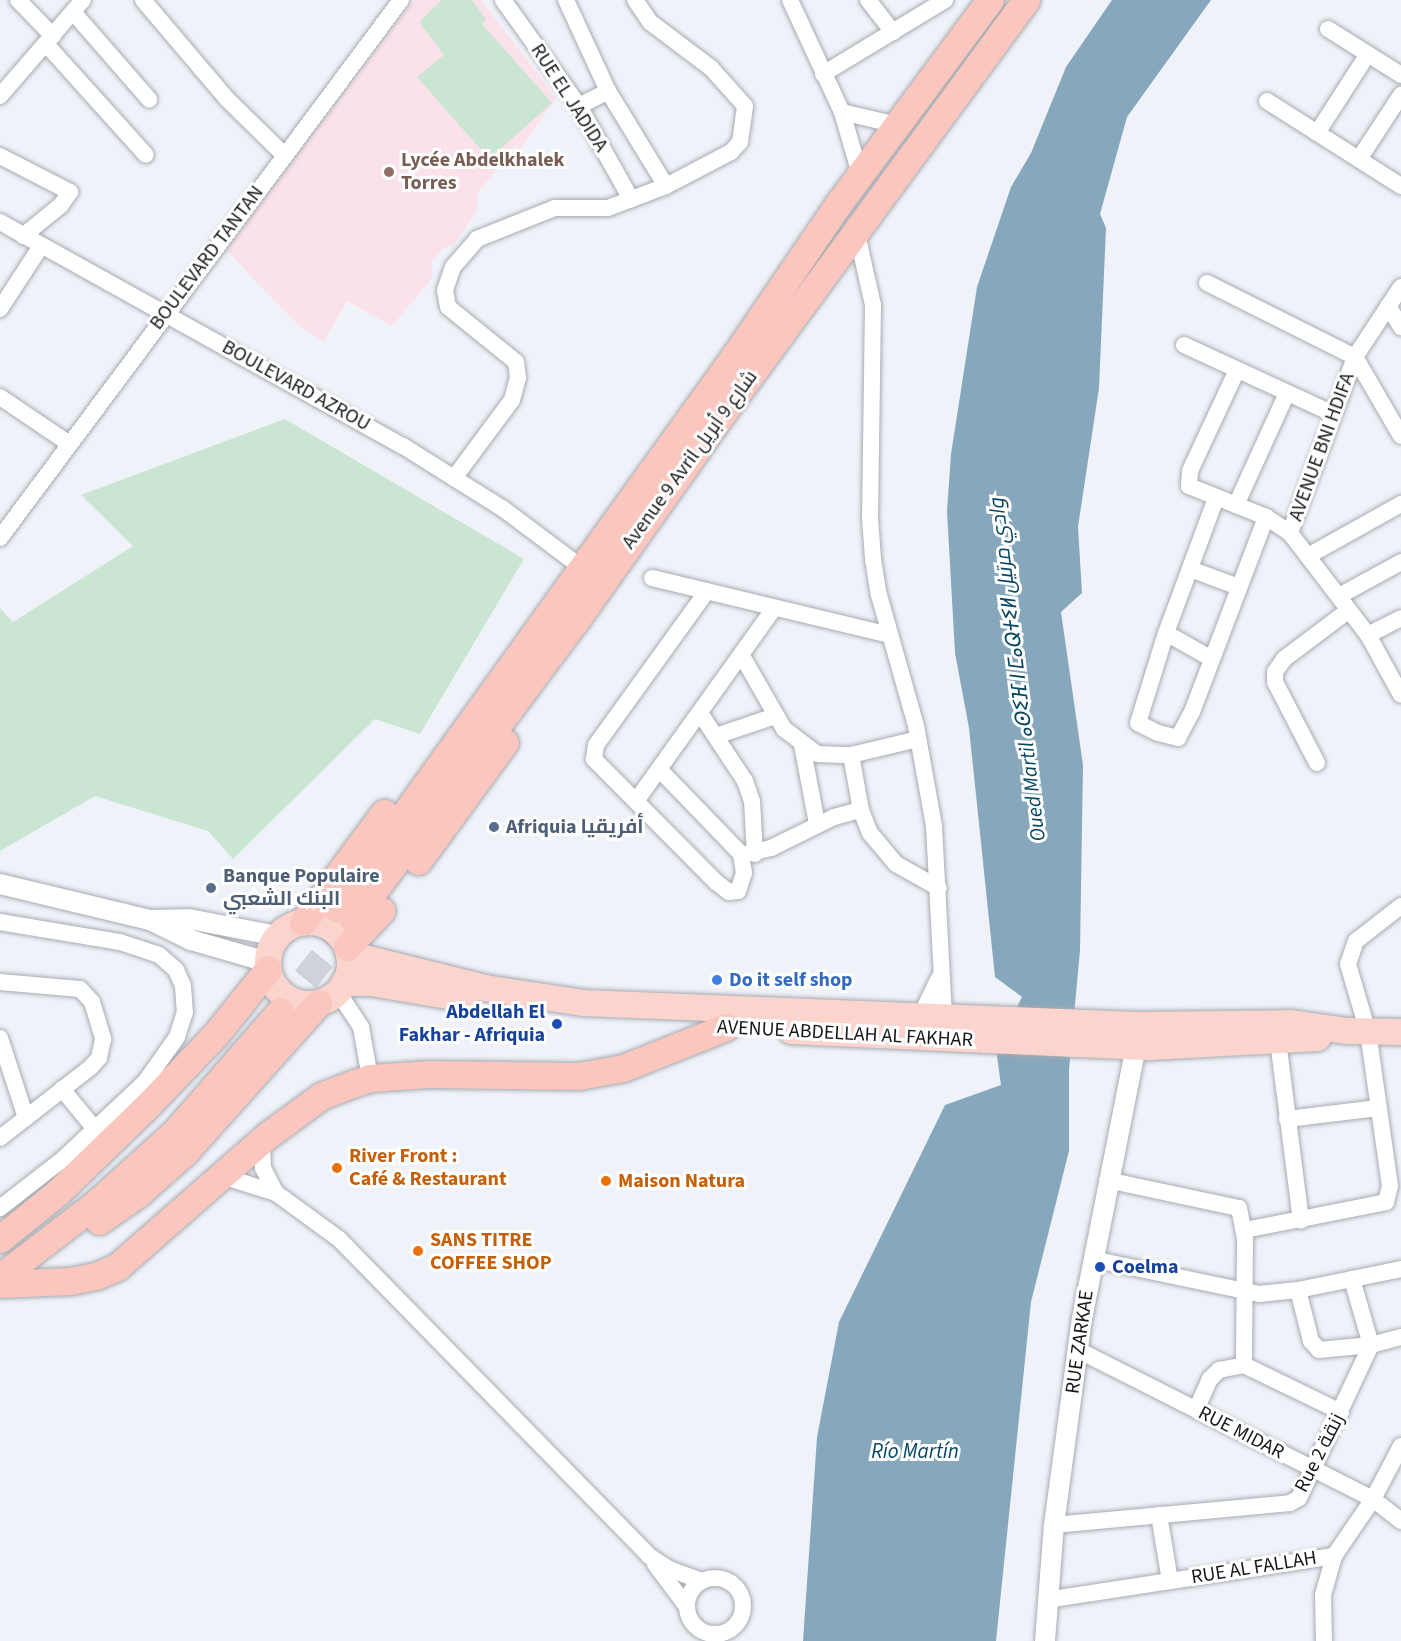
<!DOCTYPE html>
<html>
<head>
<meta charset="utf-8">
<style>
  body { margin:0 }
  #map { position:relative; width:1401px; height:1641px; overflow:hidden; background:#eff3f9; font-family:"Source Sans 3",Cairo,"Noto Sans Tifinagh",sans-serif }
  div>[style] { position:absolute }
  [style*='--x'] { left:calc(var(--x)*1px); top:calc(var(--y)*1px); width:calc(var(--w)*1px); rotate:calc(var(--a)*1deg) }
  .education>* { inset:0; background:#fae1ea }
  .green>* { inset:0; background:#cae6d2 }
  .water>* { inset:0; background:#87a8bc }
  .trunk-tunnel>* { height:27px; margin-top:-13.5px; transform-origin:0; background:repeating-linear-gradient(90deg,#cfd2d8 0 27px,transparent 0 41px) }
  .roads { filter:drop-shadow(0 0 2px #a7abb1) drop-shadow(0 0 2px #a7abb1) }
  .minor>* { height:16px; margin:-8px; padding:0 8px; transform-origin:8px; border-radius:8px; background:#fff }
  .minor>.ring { margin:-8px; padding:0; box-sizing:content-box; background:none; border:16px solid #fff; border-radius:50% }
  .tertiary>* { height:20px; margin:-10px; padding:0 10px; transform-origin:10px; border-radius:10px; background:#fff }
  .primary>* { height:26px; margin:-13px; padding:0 13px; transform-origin:13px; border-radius:13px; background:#fbd4ce }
  .primary>.ring { margin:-13px; padding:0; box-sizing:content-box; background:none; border:26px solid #fbd4ce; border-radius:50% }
  .trunk>* { height:27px; margin:-13.5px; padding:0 13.5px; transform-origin:13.5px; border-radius:13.5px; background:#fac6be }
  .dots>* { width:16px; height:16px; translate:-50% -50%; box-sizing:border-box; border:3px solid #fff; border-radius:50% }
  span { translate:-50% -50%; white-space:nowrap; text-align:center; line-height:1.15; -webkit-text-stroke:6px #fff; paint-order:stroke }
  .street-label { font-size:20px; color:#17181b }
  .education-label { font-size:20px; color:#785e54; font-weight:700 }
  .left { translate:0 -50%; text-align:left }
  .service-label { font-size:20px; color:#4e5e75; font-weight:700 }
  .shop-label { font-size:20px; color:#366cbe; font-weight:700 }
  .transit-label { font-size:20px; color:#164399; font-weight:700 }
  .right { translate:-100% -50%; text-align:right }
  .food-label { font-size:20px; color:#c56008; font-weight:700 }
  .water-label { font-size:21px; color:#044562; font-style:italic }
</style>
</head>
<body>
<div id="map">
  <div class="education">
    <i style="clip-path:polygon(414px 0,481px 0,556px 98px,520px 150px,515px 145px,478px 193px,476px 212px,454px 245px,444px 248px,431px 261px,433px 277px,392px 326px,347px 301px,324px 341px,300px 327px,226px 250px)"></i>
  </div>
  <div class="green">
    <i style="clip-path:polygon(442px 0,472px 0,486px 19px,482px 24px,552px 103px,489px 159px,417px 77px,444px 55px,419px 22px)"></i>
    <i style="clip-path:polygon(285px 419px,524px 559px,420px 734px,375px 719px,233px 859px,208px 831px,95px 796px,0 851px,0 608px,13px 622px,133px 546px,81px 495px)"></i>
  </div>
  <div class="water">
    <i style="clip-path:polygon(1112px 0,1211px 0,1127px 117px,1100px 214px,1106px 228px,1099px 388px,1078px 527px,1082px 593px,1061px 612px,1083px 765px,1080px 950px,1069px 1070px,1069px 1151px,1031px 1302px,996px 1641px,803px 1641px,817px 1437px,839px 1322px,945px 1105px,1001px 1085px,996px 1049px,1022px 997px,995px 977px,969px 728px,955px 653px,947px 511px,951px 454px,977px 287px,1011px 187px,1031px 153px,1066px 67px)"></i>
  </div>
  <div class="trunk-tunnel">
    <i style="--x:280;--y:1011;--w:117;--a:-51.6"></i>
  </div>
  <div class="roads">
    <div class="minor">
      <i style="--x:18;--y:0;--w:50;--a:45.8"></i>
      <i style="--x:143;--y:0;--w:130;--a:49.7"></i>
      <i style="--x:227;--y:99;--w:80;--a:44.5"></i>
      <i style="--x:503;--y:0;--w:130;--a:54.4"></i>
      <i style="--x:579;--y:106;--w:107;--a:60.8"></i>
      <i style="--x:566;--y:0;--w:100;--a:65.2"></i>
      <i style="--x:608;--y:91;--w:111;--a:58.6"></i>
      <i style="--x:790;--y:0;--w:123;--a:65.1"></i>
      <i style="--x:842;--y:112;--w:65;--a:73.8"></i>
      <i style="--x:868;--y:0;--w:41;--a:52"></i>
      <i style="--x:73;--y:12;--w:116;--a:48.9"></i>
      <i style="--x:1328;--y:29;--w:86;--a:32.2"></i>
      <i style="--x:46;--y:44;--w:149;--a:48"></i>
      <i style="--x:823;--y:74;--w:143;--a:-31.2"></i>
      <i style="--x:0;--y:96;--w:127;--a:-49.2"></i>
      <i style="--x:1267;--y:101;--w:159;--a:32.4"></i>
      <i style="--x:579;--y:106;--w:33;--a:-27"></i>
      <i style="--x:842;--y:112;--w:57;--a:13.3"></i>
      <i style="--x:1317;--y:133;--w:94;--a:-57.2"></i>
      <i style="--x:0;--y:156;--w:79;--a:27.2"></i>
      <i style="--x:70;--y:192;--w:16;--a:125"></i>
      <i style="--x:61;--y:205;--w:49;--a:140.8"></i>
      <i style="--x:1359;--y:159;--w:77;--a:-56.7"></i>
      <i style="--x:0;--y:222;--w:461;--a:29.1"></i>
      <i style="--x:403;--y:446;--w:117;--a:32.1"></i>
      <i style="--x:502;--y:508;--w:99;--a:36.8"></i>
      <i style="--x:857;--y:234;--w:73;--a:77.3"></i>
      <i style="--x:873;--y:305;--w:213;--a:90.8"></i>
      <i style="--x:870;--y:518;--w:41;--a:85.8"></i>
      <i style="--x:873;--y:559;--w:36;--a:81"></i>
      <i style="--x:879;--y:595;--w:136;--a:74.2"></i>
      <i style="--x:916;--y:726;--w:102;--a:79.8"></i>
      <i style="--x:934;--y:826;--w:189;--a:87"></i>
      <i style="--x:1207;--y:283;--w:165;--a:26.6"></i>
      <i style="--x:1355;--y:357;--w:91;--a:59.8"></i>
      <i style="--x:1401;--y:287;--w:84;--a:123.3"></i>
      <i style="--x:1355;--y:357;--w:188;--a:110.3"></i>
      <i style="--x:1290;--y:533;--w:128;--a:52.6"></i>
      <i style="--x:1368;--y:635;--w:68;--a:61.2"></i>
      <i style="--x:1388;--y:306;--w:25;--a:58"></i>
      <i style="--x:0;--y:309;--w:75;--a:-56.9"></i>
      <i style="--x:1184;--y:345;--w:164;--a:24.8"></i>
      <i style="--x:1237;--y:370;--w:111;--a:115"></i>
      <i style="--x:1190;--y:471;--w:15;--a:94"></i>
      <i style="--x:1189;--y:486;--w:83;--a:21.9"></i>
      <i style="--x:1266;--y:517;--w:29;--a:34"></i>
      <i style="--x:0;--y:397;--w:82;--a:34.1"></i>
      <i style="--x:454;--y:478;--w:97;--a:-53.4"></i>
      <i style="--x:512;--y:400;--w:23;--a:-75"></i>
      <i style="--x:518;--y:378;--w:16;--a:-97"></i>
      <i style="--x:516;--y:362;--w:87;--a:-141"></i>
      <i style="--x:448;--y:307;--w:17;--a:-100"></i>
      <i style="--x:445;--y:290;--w:24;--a:-71"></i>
      <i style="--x:453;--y:267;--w:37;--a:-49"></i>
      <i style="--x:477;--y:239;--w:84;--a:-21.7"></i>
      <i style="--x:555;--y:208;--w:53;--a:0"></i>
      <i style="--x:608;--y:208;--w:62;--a:-20.8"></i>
      <i style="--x:666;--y:186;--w:73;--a:-27.6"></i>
      <i style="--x:731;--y:152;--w:13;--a:-48"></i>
      <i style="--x:740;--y:142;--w:36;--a:-82"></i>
      <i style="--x:745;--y:106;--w:51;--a:-131.8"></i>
      <i style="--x:711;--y:68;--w:76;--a:-143"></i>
      <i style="--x:650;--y:22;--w:27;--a:-124"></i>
      <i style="--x:1216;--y:498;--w:144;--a:110.3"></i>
      <i style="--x:1166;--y:633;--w:94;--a:107.3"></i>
      <i style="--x:1138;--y:723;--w:22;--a:27"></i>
      <i style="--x:1158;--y:733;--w:21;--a:14"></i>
      <i style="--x:1178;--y:738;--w:30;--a:-62"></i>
      <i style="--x:1192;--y:712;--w:209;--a:-69.2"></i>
      <i style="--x:1236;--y:505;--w:123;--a:-65.5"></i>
      <i style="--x:0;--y:538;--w:671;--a:-53.3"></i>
      <i style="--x:1308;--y:556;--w:107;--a:-29.2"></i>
      <i style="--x:1190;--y:569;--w:52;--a:20.2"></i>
      <i style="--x:652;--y:578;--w:245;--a:13.5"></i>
      <i style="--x:1339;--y:596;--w:71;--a:-28.7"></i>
      <i style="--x:1166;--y:633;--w:53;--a:29.5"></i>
      <i style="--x:1368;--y:635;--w:37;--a:-27"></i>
      <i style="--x:742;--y:656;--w:84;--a:60.1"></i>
      <i style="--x:784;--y:729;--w:41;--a:37.1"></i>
      <i style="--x:817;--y:754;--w:34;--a:2"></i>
      <i style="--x:851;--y:755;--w:69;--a:-13.4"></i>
      <i style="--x:700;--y:713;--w:82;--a:56.5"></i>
      <i style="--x:745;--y:781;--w:21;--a:71"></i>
      <i style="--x:752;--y:801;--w:53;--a:86.8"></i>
      <i style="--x:716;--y:736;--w:62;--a:-18.7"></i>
      <i style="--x:802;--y:745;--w:80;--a:79.2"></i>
      <i style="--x:851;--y:755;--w:56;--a:79.7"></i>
      <i style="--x:861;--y:810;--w:25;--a:69"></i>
      <i style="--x:870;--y:833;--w:40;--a:50"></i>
      <i style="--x:896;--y:864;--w:49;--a:29.2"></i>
      <i style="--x:1317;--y:763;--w:91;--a:-117.4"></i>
      <i style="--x:1275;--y:682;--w:10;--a:-90"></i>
      <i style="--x:1275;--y:672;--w:16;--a:-55"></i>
      <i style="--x:1284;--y:659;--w:81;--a:-37"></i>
      <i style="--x:659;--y:769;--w:118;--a:46"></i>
      <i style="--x:741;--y:854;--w:19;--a:81"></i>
      <i style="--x:744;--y:873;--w:19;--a:108"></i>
      <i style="--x:738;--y:891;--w:9;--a:174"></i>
      <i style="--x:729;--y:892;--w:15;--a:-143"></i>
      <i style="--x:717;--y:883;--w:175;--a:-134.8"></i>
      <i style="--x:594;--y:759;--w:14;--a:-82"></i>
      <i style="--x:596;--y:745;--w:190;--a:-54.2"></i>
      <i style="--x:636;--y:801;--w:237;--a:-54.4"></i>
      <i style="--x:745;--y:854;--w:27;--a:-13"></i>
      <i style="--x:771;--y:848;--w:70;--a:-26.2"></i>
      <i style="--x:834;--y:817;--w:28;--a:-15"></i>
      <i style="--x:0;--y:922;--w:122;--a:9.5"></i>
      <i style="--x:120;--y:942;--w:41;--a:18.4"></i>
      <i style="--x:159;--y:955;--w:23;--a:41"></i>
      <i style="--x:176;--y:970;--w:17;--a:66"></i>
      <i style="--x:183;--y:986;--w:26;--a:86"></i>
      <i style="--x:185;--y:1012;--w:26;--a:108"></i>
      <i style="--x:177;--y:1037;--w:55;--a:125.4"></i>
      <i style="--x:145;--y:1082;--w:112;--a:136.8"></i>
      <i style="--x:63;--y:1159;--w:80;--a:142.1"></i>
      <i style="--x:0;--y:982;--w:80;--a:5"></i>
      <i style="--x:80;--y:989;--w:18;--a:47"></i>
      <i style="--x:92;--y:1002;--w:39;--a:73"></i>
      <i style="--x:103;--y:1039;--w:19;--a:102"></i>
      <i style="--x:99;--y:1058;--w:12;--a:132"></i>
      <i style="--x:91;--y:1067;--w:115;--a:142"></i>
      <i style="--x:338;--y:992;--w:42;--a:56.7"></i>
      <i style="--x:361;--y:1027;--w:52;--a:80"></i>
      <i style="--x:921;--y:1015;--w:41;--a:-64.1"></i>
      <i style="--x:0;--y:1038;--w:84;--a:72"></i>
      <i style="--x:1278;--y:1041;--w:181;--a:82.7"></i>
      <i style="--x:62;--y:1089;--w:52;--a:50.5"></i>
      <i style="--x:1287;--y:1119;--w:92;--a:-6.9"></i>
      <i style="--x:262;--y:1141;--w:27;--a:88"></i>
      <i style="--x:263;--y:1168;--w:28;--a:63"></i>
      <i style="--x:222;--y:1176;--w:57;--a:17.5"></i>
      <i style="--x:276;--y:1193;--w:78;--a:36.1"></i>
      <i style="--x:339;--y:1239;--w:443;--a:45.6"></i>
      <i style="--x:649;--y:1556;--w:24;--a:33"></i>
      <i style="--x:669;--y:1569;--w:35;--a:20"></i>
      <i style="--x:1107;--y:1180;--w:135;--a:12"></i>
      <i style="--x:1239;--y:1208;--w:33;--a:79"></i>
      <i style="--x:1245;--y:1240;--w:125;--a:90.5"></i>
      <i style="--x:1245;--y:1230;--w:144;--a:-11.2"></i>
      <i style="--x:1386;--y:1202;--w:16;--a:-76"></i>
      <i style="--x:1390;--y:1186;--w:156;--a:-98.1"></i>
      <i style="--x:1368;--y:1032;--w:71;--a:-106.4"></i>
      <i style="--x:1348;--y:964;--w:24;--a:-71"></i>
      <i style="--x:1356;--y:941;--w:57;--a:-37.9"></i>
      <i style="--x:1092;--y:1259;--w:171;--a:11.8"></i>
      <i style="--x:1259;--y:1294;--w:39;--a:-6"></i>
      <i style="--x:1298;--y:1290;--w:105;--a:-11.5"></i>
      <i style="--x:1298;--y:1290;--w:53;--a:75.7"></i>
      <i style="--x:1311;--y:1341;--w:12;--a:48"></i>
      <i style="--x:1319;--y:1350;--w:52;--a:-5.5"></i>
      <i style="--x:1371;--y:1345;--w:31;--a:-15"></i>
      <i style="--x:1078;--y:1350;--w:330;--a:26.8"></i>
      <i style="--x:1373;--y:1499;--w:36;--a:38"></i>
      <i style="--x:1196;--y:1410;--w:34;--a:-66"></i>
      <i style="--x:1210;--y:1379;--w:13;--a:-45"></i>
      <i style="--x:1219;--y:1370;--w:25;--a:-11"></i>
      <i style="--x:1244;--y:1365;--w:108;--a:25.9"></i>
      <i style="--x:1159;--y:1515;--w:67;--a:80.5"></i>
      <i style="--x:1054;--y:1525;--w:237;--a:-5.3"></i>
      <i style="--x:1290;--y:1503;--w:10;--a:-29"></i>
      <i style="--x:1299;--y:1498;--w:169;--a:-64.8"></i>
      <i style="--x:1371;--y:1345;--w:69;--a:-106.1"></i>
      <i style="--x:655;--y:1564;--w:54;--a:53.3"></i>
      <i class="ring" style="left:687px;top:1578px;width:40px;height:40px"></i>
      <i style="--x:1046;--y:1600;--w:291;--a:-8.7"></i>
      <i style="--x:1334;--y:1556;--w:69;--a:-55.6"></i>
      <i style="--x:1373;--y:1499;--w:60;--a:-62.2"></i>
      <i style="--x:1324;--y:1641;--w:46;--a:-91.2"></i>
      <i style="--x:1323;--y:1595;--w:41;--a:-74.2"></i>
    </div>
    <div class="tertiary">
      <i style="--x:0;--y:884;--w:154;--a:13.5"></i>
      <i style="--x:150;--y:920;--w:46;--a:26"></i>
      <i style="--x:191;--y:940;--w:79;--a:16.1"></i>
      <i style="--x:150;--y:920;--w:39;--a:-1"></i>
      <i style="--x:189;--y:919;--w:90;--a:10.9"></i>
      <i style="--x:1045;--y:1641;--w:116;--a:-85.6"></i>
      <i style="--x:1054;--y:1525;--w:208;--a:-82.3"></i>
      <i style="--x:1082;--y:1319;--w:278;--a:-78.8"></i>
    </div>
    <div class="primary">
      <i class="ring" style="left:268px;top:922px;width:56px;height:56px"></i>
      <i style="--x:349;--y:954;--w:140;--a:14"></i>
      <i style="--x:485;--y:988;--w:99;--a:8.7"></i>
      <i style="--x:583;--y:1003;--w:555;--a:2.27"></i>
      <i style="--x:1138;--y:1025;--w:153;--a:-0.7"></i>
      <i style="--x:1291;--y:1023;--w:57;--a:8.1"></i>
      <i style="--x:1347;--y:1031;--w:54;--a:1.1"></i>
      <i style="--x:344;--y:983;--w:27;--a:0"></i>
      <i style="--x:371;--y:983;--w:96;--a:9.6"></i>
      <i style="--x:791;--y:1031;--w:359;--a:2.6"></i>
      <i style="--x:1150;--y:1047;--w:168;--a:-3.1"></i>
    </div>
    <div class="trunk">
      <i style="--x:418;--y:861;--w:147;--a:-53.8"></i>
      <i style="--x:337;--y:908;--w:683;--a:-54.24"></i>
      <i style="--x:736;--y:354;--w:183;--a:-55.7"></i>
      <i style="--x:839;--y:203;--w:253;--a:-53.4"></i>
      <i style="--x:353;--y:919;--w:369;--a:-53.3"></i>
      <i style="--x:574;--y:623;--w:270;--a:-54.7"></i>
      <i style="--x:730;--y:403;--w:500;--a:-53.7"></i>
      <i style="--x:303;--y:922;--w:136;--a:-53.4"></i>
      <i style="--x:347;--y:947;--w:50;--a:-46.6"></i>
      <i style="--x:99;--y:1221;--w:49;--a:-35"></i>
      <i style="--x:139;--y:1193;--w:62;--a:-41.7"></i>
      <i style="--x:185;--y:1152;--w:200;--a:-48.2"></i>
      <i style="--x:0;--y:1239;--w:75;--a:-39"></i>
      <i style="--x:58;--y:1192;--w:127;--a:-44"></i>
      <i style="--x:149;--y:1104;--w:97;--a:-46.3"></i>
      <i style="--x:216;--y:1034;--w:83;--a:-51.3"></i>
      <i style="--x:0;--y:1277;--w:118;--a:-37.5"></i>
      <i style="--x:94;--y:1205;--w:109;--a:-42"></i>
      <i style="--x:175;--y:1132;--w:160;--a:-49"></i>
      <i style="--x:0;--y:1284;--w:70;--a:-2.5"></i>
      <i style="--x:70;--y:1281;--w:26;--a:-11"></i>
      <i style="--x:96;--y:1276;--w:23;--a:-23"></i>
      <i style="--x:117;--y:1267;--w:201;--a:-41.2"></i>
      <i style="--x:268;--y:1135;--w:66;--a:-36.3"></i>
      <i style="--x:321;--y:1096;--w:33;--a:-21"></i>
      <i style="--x:352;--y:1084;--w:19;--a:-18"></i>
      <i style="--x:370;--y:1078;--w:59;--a:-3.9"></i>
      <i style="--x:429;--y:1074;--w:150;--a:0.8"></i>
      <i style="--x:579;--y:1076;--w:45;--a:-10.3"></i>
      <i style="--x:623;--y:1068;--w:111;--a:-21.7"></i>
    </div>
  </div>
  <div class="dots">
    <i style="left:389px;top:172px;background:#8d6e63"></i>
    <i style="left:494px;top:827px;background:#5c6f8a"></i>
    <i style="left:211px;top:888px;background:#5c6f8a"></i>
    <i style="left:717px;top:980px;background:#3f7fe0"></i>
    <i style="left:557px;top:1024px;background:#1a4fb4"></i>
    <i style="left:337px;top:1168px;background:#e8710a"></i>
    <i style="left:606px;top:1181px;background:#e8710a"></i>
    <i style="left:418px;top:1251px;background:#e8710a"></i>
    <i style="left:1100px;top:1267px;background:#1a4fb4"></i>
  </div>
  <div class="street-label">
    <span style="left:569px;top:98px;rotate:57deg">RUE EL JADIDA</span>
    <span style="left:207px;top:258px;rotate:-53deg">BOULEVARD TANTAN</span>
    <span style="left:296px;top:386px;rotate:29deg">BOULEVARD AZROU</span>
    <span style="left:1322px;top:447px;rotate:-70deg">AVENUE BNI HDIFA</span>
    <span style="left:690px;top:460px;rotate:-54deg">Avenue 9 Avril شارع 9 أبريل</span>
    <span style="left:845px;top:1034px;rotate:3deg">AVENUE ABDELLAH AL FAKHAR</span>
    <span style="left:1080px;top:1342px;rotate:-82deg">RUE ZARKAE</span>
    <span style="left:1241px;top:1433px;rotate:27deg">RUE MIDAR</span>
    <span style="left:1320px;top:1453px;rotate:-63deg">Rue 2 زنقة</span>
    <span style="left:1254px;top:1568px;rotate:-9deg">RUE AL FALLAH</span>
  </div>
  <div class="education-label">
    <span class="left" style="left:401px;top:172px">Lycée Abdelkhalek<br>Torres</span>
  </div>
  <div class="service-label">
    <span class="left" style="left:506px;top:827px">Afriquia أفريقيا</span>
    <span class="left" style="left:223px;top:888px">Banque Populaire<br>البنك الشعبي</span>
  </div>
  <div class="shop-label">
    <span class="left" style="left:729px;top:980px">Do it self shop</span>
  </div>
  <div class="transit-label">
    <span class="right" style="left:545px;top:1024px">Abdellah El<br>Fakhar - Afriquia</span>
    <span class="left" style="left:1112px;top:1267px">Coelma</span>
  </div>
  <div class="food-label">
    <span class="left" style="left:349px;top:1168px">River Front :<br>Café &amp; Restaurant</span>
    <span class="left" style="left:618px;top:1181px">Maison Natura</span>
    <span class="left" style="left:430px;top:1252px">SANS TITRE<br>COFFEE SHOP</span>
  </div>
  <div class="water-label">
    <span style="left:1017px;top:670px;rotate:-97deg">Oued Martil ⴰⵙⵉⴼ ⵏ ⵎⴰⵕⵜⵉⵍ وادي مرتيل</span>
    <span style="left:915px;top:1451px">Río Martín</span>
  </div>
</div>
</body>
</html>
